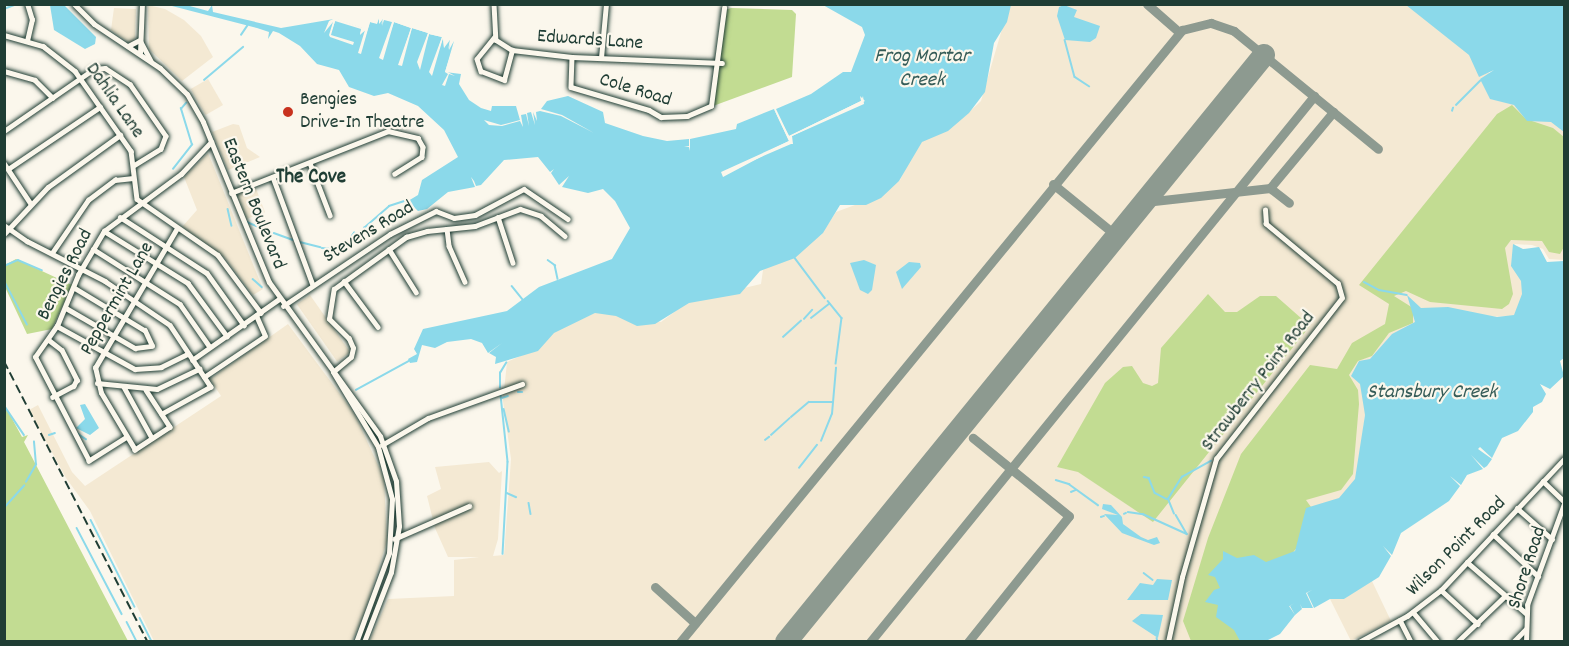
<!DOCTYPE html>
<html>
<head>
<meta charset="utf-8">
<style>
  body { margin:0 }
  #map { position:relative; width:1569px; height:646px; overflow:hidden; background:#fbf7ec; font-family:Dekko,sans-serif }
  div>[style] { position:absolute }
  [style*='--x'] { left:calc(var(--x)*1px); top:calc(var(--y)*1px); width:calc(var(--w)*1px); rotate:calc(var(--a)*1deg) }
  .built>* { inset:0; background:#f4e9d3; transform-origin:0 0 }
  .green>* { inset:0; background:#c2dc92 }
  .water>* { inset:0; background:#8bd9ea }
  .pier>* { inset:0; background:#fbf7ec }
  .stream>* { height:1.5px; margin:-0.75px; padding:0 0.75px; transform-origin:0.75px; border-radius:0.75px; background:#8bd9ea }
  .taxiway>* { height:9px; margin:-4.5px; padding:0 4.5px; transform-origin:4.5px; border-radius:4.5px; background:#8d9a90 }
  .runway>* { height:22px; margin:-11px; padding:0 11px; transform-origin:11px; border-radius:11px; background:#8d9a90 }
  .roads { filter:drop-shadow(0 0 2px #1f3d34) drop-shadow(0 0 2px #1f3d34) }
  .minor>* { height:4.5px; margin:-2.25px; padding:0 2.25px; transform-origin:2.25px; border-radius:2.25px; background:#fbf7ec }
  .major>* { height:5px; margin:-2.5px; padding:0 2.5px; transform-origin:2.5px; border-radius:2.5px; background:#fbf7ec }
  .rail>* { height:1.5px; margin-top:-0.75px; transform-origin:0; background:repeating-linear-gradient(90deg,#1f3d34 0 9px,transparent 0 13.5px) }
  .dots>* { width:16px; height:16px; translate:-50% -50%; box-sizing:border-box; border:3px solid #fbf7ec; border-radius:50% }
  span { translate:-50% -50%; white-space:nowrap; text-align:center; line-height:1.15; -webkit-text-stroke:4.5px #fbf7ec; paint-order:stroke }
  .street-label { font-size:20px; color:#1f3d34 }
  .poi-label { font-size:20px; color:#1f3d34 }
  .left { translate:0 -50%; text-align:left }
  .water-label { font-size:21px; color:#355c58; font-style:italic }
  .neighbourhood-label { font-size:21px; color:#1f3d34; font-weight:700 }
  .frame { position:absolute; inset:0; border:6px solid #1f3d34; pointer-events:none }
</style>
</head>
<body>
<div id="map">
  <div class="built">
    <i style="clip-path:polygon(148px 5px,165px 9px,184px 20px,201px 36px,213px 57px,182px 81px,149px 49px)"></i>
    <i style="clip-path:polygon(1009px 5px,1409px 5px,1458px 39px,1514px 101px,1564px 129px,1564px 260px,1549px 259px,1543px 249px,1532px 245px,1515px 244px,1525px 300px,1516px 316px,1420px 319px,1360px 378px,1366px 407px,1357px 479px,1242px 641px,369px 642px,388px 599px,454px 596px,454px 560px,479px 557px,448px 557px,435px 528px,427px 496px,441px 489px,435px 467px,489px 462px,499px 473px,502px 471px,498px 539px,493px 556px,504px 555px,511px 459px,503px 401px,507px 362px,541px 347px,543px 336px,599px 311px,661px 322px,689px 301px,761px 284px,763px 270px,821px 235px,836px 212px,882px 195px,900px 180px,918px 144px,965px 116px,981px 101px)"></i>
    <i style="clip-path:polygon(114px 8px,136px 9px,135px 38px,131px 44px,111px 30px)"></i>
    <i style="left:208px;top:79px;width:30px;height:20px;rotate:60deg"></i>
    <i style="clip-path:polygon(233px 124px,239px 125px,247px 148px,260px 157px,228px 170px,212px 132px)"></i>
    <i style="clip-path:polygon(208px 153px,263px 289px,253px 295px,225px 258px,182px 227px,197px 210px,184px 177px)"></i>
    <i style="left:255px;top:186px;width:28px;height:20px;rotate:69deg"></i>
    <i style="left:310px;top:295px;width:70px;height:16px;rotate:55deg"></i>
    <i style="clip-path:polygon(288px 324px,354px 413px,384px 478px,387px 541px,364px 614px,352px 641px,154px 641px,90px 511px,66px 478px,29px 410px,38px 405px,72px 472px,85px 486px,221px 396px,210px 379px)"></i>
    <i style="clip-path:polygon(1371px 579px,1391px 621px,1351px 641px,1330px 599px,1344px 599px)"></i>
  </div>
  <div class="green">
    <i style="clip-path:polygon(731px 8px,792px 10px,796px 14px,792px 77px,713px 106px,725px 10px)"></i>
    <i style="clip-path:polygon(1512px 105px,1526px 119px,1553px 128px,1564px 137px,1564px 247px,1560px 254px,1549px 252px,1542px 241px,1511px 240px,1505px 248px,1513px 294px,1509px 304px,1502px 309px,1430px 302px,1406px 291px,1394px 296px,1413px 308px,1413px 323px,1389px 333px,1372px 356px,1358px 361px,1349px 375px,1358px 390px,1359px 404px,1353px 474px,1341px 490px,1306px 500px,1311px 507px,1302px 541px,1234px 628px,1242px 641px,1191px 641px,1183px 621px,1208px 538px,1241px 454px,1310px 365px,1337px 369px,1352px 343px,1385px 324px,1389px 304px,1359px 285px,1497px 114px)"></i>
    <i style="clip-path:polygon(16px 259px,72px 285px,52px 329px,27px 334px,5px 287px,5px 265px)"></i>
    <i style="clip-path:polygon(1208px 294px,1225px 312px,1237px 312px,1260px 296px,1276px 296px,1310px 326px,1153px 522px,1078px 472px,1057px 467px,1105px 383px,1123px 367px,1132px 366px,1143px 383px,1152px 386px,1158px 383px,1161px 348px)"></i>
    <i style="clip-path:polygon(4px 404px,22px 437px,28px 435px,24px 442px,128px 641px,5px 641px)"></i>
  </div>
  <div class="water">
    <i style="clip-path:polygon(50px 5px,64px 5px,96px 37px,95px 44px,85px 49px,54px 30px)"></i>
    <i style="clip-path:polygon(186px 5px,208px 11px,212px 5px,213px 12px,281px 28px,334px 19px,330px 35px,336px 19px,362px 28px,360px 34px,366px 30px,360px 53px,370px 22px,377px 23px,379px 18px,383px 19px,381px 25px,384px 19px,393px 22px,381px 59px,394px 22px,411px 28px,399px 65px,412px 28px,428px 33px,418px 68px,429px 34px,442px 37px,431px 72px,443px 38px,444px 48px,447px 39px,450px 40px,448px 50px,451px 41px,455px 41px,445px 72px,461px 74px,459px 84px,469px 100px,481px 108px,477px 116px,481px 108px,491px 111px,492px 106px,516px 106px,520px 120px,501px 125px,484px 120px,489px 125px,502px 126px,520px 121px,523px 127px,521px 115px,526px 114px,529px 126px,527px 113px,531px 112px,535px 125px,533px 112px,537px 121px,536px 112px,540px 111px,561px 116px,594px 133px,562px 115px,541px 109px,547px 101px,568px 96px,603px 112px,605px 123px,643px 136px,667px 141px,689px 139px,689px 146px,684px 146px,689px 147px,690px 151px,690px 139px,736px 129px,737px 124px,774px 109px,789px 141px,722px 174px,791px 144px,790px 137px,865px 101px,860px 96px,861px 101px,789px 136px,776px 109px,811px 94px,843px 72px,851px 72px,865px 35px,862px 27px,823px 5px,1011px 5px,1007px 22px,994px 43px,985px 92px,969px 113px,948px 131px,922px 142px,899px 181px,881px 198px,866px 205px,840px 205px,823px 233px,795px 258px,760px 271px,740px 294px,689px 303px,655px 324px,637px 326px,616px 316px,595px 313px,554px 333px,538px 351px,495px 364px,496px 357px,489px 353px,502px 343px,488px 353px,482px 343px,471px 339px,447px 342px,435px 348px,422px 345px,417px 362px,410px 363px,408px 359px,417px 354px,414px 349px,423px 329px,507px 311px,539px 287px,612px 259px,630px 228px,615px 201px,603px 189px,588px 193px,562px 187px,569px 176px,559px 185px,551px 173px,554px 169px,550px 172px,538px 157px,504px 160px,481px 185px,476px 186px,474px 181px,471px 177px,475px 187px,448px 192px,427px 209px,418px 211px,408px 201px,418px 195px,422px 180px,458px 157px,444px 130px,418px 106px,388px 93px,374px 96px,349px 87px,339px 70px,317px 64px,300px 46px,279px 33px,273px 31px,268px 39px,269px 32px,257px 28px,172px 6px)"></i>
    <i style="clip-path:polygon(1064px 5px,1077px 10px,1074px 17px,1100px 26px,1096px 38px,1090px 42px,1065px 40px,1057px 16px,1059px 7px)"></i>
    <i style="clip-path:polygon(1406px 5px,1564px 5px,1564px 132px,1551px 122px,1527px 121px,1514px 105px,1490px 99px,1480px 79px,1494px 70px,1479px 77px,1469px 55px)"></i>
    <i style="clip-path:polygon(1513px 244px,1523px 249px,1539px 247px,1547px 262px,1564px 261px,1564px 358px,1560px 361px,1564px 376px,1550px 389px,1540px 384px,1546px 394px,1542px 402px,1533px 407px,1533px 412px,1518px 431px,1502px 438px,1492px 458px,1480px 447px,1478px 449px,1492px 459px,1487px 466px,1484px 468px,1471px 455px,1483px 469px,1467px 475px,1461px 485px,1450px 476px,1460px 486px,1449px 501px,1401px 533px,1392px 555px,1383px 546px,1391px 556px,1379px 577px,1344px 599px,1330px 599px,1314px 608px,1307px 593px,1312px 590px,1306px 593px,1313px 608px,1302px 608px,1300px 604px,1302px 609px,1295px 615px,1290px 606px,1294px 603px,1281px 612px,1289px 606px,1295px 615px,1280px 634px,1266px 641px,1240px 641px,1234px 630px,1216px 617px,1218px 605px,1205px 602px,1214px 590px,1220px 588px,1215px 577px,1208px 575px,1223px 559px,1223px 551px,1237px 558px,1254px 555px,1266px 562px,1295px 551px,1306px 508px,1339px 498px,1355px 479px,1365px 415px,1360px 384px,1351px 376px,1359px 361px,1370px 359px,1392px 334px,1415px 322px,1407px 295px,1421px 308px,1448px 307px,1497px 317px,1514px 315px,1522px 294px,1521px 281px,1511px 266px)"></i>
    <i style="clip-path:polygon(864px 260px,876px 265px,872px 290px,868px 294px,860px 290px,850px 263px)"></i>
    <i style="clip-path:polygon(909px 262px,920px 263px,921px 267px,902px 289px,896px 272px)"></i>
    <i style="clip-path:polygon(85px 404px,99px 428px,90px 435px,76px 428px,85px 419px,80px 405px)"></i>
    <i style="clip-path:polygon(1103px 504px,1111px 505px,1122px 517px,1123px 524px,1141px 537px,1148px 540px,1157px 537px,1160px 543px,1154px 545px,1122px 533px,1104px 514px,1118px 515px,1102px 509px)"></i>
    <i style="clip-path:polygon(1157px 579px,1172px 580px,1168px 600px,1127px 600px,1140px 583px,1153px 585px)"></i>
    <i style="clip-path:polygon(1141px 614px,1163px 615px,1158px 638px,1132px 621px)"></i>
  </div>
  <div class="pier">
    <i style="clip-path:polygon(377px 16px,456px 40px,446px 71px,455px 76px,449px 74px,445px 86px,442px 85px,448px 74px,445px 72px,454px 41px,449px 50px,450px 40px,444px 48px,443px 38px,432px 76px,429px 72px,442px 37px,429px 34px,420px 70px,417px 62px,428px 33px,412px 28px,402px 66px,398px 65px,411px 28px,394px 22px,383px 60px,379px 58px,392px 22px,384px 20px,382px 26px,383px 19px,379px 24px,379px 18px,377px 24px,370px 22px,361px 54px,358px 53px,365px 30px,360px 35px,361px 29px,335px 21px,331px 35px,354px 42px,353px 45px,330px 37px,329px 35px,333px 22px,324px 33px,329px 21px,335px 18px,366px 29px,369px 20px,375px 22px)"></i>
    <i style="clip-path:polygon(863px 96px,864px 104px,792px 136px,793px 144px,785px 144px,723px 177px,721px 172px,789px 141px,773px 107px,789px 136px,861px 101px)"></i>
  </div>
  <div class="stream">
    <i style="--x:170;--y:4;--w:2;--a:27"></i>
    <i style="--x:4;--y:9;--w:14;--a:-21"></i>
    <i style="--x:241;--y:35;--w:11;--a:-56"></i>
    <i style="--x:1065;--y:40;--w:38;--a:75"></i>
    <i style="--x:1075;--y:77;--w:17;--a:33"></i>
    <i style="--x:204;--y:80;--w:51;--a:-40.2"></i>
    <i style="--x:1456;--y:105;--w:34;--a:-45"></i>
    <i style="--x:1452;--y:111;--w:3;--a:-72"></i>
    <i style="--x:173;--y:169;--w:31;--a:-52"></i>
    <i style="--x:192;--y:145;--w:38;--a:-107"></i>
    <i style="--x:181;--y:109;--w:8;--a:-50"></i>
    <i style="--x:228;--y:209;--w:17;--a:77"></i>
    <i style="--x:247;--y:222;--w:25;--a:23"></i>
    <i style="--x:274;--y:233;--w:20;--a:20"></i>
    <i style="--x:300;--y:242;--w:21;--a:14"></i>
    <i style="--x:322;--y:248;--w:20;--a:6"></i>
    <i style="--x:342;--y:250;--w:21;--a:-55"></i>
    <i style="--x:354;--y:233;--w:7;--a:8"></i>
    <i style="--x:361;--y:234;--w:7;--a:-63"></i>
    <i style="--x:364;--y:228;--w:33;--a:-41"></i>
    <i style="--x:389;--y:206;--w:19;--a:-18"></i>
    <i style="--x:795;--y:258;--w:50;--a:53.1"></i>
    <i style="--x:548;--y:260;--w:9;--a:36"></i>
    <i style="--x:555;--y:265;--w:14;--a:78"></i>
    <i style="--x:4;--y:266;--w:15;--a:-23"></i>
    <i style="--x:18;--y:260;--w:26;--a:23"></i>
    <i style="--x:253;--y:279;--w:12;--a:42"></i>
    <i style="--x:4;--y:280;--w:50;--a:62.4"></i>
    <i style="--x:1364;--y:282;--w:17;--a:28"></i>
    <i style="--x:1379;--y:290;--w:28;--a:10"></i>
    <i style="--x:512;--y:286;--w:19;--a:51"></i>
    <i style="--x:828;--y:301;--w:22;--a:51"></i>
    <i style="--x:842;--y:318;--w:46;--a:97.4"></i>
    <i style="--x:811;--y:318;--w:23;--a:-38"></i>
    <i style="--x:804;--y:319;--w:12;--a:-48"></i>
    <i style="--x:783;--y:337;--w:24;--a:-42"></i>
    <i style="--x:500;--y:388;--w:15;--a:-90"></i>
    <i style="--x:500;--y:373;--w:12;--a:-59"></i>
    <i style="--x:356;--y:390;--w:60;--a:-28.7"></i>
    <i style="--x:518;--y:392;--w:4;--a:0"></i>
    <i style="--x:501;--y:395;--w:67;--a:84"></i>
    <i style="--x:508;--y:462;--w:92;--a:93.1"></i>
    <i style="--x:502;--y:398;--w:6;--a:-18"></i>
    <i style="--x:4;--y:405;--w:36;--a:56"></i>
    <i style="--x:504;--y:409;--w:23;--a:77"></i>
    <i style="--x:791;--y:417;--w:23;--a:-40"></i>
    <i style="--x:809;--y:402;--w:23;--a:0"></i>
    <i style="--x:77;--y:433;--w:11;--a:34"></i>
    <i style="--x:49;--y:435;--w:6;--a:-18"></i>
    <i style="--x:771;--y:435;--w:25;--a:-42"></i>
    <i style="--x:765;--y:440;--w:5;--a:-37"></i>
    <i style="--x:821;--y:441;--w:29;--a:-68"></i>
    <i style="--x:832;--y:414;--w:46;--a:-85"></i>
    <i style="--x:799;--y:468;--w:29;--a:-52"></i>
    <i style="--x:1144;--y:477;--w:5;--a:11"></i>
    <i style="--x:1149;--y:478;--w:16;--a:68"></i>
    <i style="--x:1155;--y:493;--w:13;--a:27"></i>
    <i style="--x:1056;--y:480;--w:14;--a:17"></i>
    <i style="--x:1069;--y:484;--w:36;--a:36"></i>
    <i style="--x:26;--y:482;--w:20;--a:-60"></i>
    <i style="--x:36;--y:465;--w:23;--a:-95"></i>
    <i style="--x:1071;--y:492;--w:5;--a:-22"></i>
    <i style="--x:507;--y:493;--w:10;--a:24"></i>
    <i style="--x:529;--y:503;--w:11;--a:80"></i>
    <i style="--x:4;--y:508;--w:30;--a:-48"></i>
    <i style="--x:1128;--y:512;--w:15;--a:8"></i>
    <i style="--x:1143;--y:514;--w:48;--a:24.4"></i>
    <i style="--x:1124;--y:514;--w:2;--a:-27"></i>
    <i style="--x:1174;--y:514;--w:16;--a:-112"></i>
    <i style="--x:1168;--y:499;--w:26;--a:-58"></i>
    <i style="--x:1182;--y:477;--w:33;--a:-29"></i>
    <i style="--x:1176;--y:515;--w:22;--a:60"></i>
    <i style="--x:1101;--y:517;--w:3;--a:-18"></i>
    <i style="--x:91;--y:520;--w:97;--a:63.2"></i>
    <i style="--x:77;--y:528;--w:97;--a:62.4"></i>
    <i style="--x:1144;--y:573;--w:11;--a:38"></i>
    <i style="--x:140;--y:618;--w:27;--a:63"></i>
    <i style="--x:127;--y:622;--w:22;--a:63"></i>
    <i style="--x:1157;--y:638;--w:4;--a:76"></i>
  </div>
  <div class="taxiway">
    <i style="--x:1147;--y:4;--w:43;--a:41.2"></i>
    <i style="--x:1053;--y:184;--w:70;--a:39.2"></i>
    <i style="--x:1270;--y:188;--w:24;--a:38"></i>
    <i style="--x:1145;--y:202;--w:126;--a:-6.4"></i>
    <i style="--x:1270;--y:188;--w:99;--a:-50.3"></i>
    <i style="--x:655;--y:587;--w:54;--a:42"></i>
    <i style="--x:680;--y:642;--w:792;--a:-50.64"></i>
    <i style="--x:1182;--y:30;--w:30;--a:-14"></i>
    <i style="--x:1211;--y:23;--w:24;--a:19"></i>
    <i style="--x:1234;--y:31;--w:186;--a:39.3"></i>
    <i style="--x:870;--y:642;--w:704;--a:-50.88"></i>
    <i style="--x:968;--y:642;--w:161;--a:-51.3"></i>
    <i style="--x:1069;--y:516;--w:124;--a:-140.9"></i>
  </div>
  <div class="runway">
    <i style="--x:786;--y:642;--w:757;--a:-50.84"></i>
  </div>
  <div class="roads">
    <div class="minor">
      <i style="--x:494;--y:4;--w:36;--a:87"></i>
      <i style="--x:496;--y:40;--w:19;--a:32"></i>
      <i style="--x:512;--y:50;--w:60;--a:6.7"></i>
      <i style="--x:572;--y:57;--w:150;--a:2.3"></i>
      <i style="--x:4;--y:35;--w:41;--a:15.8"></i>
      <i style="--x:43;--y:46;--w:41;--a:38"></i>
      <i style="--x:75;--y:71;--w:98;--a:55"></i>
      <i style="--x:131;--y:151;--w:48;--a:82.9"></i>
      <i style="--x:137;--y:199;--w:98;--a:34.7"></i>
      <i style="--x:218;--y:255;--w:72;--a:53.4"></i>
      <i style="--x:495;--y:37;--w:28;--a:129"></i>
      <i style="--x:477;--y:59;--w:13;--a:72"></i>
      <i style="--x:481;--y:71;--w:25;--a:21"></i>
      <i style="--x:504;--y:80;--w:31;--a:-75"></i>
      <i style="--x:27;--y:41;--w:22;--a:-77"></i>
      <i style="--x:32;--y:20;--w:17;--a:-107"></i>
      <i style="--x:141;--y:42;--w:21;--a:62"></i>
      <i style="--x:140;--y:53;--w:49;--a:-87.7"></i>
      <i style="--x:572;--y:57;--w:30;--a:92"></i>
      <i style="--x:571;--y:87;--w:81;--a:16.4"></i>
      <i style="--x:649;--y:110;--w:14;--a:30"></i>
      <i style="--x:661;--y:117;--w:26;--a:-2"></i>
      <i style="--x:687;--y:116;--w:26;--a:-23"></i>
      <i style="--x:711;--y:106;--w:99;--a:-82.4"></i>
      <i style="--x:601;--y:58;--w:54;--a:-84.7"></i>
      <i style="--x:4;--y:71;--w:32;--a:16"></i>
      <i style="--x:35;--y:80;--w:25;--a:45"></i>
      <i style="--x:4;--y:131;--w:109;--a:-34.6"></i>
      <i style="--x:94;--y:69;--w:11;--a:-5"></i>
      <i style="--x:105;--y:68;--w:30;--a:33"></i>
      <i style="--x:130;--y:84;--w:63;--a:55.3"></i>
      <i style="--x:166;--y:136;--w:14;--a:111"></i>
      <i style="--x:161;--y:149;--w:31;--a:148"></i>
      <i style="--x:4;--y:163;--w:49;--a:56.6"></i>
      <i style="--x:310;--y:163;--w:56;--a:69"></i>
      <i style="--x:8;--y:169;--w:111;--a:-34"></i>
      <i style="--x:273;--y:177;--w:115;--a:69.7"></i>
      <i style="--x:231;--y:193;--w:169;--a:-21.5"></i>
      <i style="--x:388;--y:131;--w:31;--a:13"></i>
      <i style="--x:418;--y:138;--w:10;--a:61"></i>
      <i style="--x:423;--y:147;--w:10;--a:96"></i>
      <i style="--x:422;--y:157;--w:32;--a:148"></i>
      <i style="--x:120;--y:217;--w:103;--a:32.8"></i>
      <i style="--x:207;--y:273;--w:64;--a:54.6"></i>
      <i style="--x:498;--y:217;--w:48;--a:71.9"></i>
      <i style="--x:4;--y:225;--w:28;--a:35"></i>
      <i style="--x:27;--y:241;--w:88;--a:27.1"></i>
      <i style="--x:105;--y:281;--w:78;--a:34.1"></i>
      <i style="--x:170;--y:325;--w:74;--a:56.5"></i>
      <i style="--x:211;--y:387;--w:56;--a:151.1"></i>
      <i style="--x:447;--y:229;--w:17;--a:83"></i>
      <i style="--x:449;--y:246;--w:39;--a:66"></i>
      <i style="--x:104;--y:231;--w:99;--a:31.8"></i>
      <i style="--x:188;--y:283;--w:66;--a:53.7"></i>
      <i style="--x:4;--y:234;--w:64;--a:-46.9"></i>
      <i style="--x:48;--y:187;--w:89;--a:-35.8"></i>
      <i style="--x:93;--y:249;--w:103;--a:32.3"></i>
      <i style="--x:180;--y:304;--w:52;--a:55.1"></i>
      <i style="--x:389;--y:249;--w:51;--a:57.9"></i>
      <i style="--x:52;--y:253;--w:64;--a:-55.8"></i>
      <i style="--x:88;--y:200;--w:34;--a:-37"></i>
      <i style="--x:115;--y:180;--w:18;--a:-6"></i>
      <i style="--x:344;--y:281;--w:57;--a:53.5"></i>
      <i style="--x:283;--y:306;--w:129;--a:-33.9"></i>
      <i style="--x:390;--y:234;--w:51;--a:-26.6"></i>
      <i style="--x:436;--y:211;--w:19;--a:21"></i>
      <i style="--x:454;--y:218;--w:21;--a:-8"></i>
      <i style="--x:475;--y:215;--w:55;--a:-28"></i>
      <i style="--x:524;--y:189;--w:53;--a:34.3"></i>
      <i style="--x:66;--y:308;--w:80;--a:30.1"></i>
      <i style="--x:135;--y:348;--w:17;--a:-7"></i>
      <i style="--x:152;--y:346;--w:17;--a:-115"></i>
      <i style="--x:145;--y:331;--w:83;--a:-148.8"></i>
      <i style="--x:57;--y:326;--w:89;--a:28.9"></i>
      <i style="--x:135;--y:369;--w:26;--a:-4"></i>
      <i style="--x:161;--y:367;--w:30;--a:-26"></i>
      <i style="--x:49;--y:340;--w:16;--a:38"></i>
      <i style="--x:62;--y:350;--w:34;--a:63"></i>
      <i style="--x:77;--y:380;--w:7;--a:117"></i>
      <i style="--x:74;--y:386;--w:24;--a:152"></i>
      <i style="--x:192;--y:360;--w:106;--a:-35"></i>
      <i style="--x:333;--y:372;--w:23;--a:-40"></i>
      <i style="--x:351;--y:357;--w:9;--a:-77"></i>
      <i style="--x:353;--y:348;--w:10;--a:-114"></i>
      <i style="--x:349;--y:339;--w:28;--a:-135"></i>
      <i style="--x:329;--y:319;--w:30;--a:-81"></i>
      <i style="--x:334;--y:289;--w:89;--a:-35.8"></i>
      <i style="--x:406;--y:237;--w:22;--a:-16"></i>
      <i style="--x:427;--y:231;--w:48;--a:-5.9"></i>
      <i style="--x:475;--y:226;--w:48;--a:-20.7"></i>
      <i style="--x:520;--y:209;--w:22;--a:18"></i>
      <i style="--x:541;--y:216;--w:31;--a:40"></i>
      <i style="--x:204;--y:377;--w:73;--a:-33.9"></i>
      <i style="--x:265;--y:336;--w:22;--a:-114"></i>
      <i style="--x:97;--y:383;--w:60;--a:5.7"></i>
      <i style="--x:157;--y:389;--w:47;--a:-25.5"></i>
      <i style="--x:124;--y:387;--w:58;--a:61.2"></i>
      <i style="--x:146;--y:390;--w:44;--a:57"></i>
      <i style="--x:170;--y:427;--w:42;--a:146.7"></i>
      <i style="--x:135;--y:450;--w:66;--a:-120.8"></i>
      <i style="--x:101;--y:393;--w:26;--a:-103"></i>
      <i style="--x:95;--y:368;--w:162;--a:-59.6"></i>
      <i style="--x:127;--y:437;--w:45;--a:147.7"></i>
      <i style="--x:89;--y:461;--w:117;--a:-117.4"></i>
      <i style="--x:35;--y:357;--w:38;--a:-55"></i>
      <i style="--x:57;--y:326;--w:55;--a:-67.6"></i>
      <i style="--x:78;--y:275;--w:51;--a:-59.4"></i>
      <i style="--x:104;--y:231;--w:96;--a:-36.5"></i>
      <i style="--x:181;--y:174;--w:44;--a:-46.8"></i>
      <i style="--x:382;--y:445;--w:53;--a:-30.4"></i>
      <i style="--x:428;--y:418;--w:100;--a:-19.9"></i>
      <i style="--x:1543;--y:481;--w:29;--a:44"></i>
      <i style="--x:1517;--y:508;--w:47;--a:41.5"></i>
      <i style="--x:1493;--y:534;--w:62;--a:43"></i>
      <i style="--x:394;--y:539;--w:82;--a:-23.7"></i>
      <i style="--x:1467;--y:562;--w:79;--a:40.9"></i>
      <i style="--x:1441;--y:590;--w:50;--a:42.6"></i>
      <i style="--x:1413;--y:612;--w:39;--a:50"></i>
      <i style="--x:1400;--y:620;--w:25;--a:63"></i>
      <i style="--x:1168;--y:642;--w:66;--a:-77.8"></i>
      <i style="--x:1182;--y:577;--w:123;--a:-73.9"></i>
      <i style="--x:1216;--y:459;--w:204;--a:-52"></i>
      <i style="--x:1342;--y:298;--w:15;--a:-106"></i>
      <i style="--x:1338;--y:284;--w:94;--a:-140.2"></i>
      <i style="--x:1266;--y:224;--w:14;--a:-94"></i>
      <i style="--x:1359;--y:642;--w:55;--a:-28.4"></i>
      <i style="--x:1407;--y:616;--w:43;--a:-37.4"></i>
      <i style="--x:1441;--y:590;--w:180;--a:-46.8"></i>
      <i style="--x:1457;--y:642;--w:66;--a:-43.8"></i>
      <i style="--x:1513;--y:642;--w:18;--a:-45"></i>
      <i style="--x:1526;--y:642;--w:37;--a:-88"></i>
      <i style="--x:1527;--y:605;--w:108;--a:-69.9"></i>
    </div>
    <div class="major">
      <i style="--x:74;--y:4;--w:28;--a:45"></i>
      <i style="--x:94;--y:24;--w:79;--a:33.7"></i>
      <i style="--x:160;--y:68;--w:37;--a:44"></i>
      <i style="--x:187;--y:94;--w:32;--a:60"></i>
      <i style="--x:203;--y:122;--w:173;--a:67.6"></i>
      <i style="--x:269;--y:282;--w:190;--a:54.2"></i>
      <i style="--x:380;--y:436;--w:48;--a:70.4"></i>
      <i style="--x:396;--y:481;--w:45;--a:86.2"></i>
      <i style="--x:399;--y:526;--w:47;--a:99.9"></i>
      <i style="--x:391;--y:572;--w:75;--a:111.1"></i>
      <i style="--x:128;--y:46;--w:13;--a:-27"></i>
      <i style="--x:333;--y:372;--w:87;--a:59"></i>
      <i style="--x:378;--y:447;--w:54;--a:74.9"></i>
      <i style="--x:392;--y:499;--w:54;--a:93.2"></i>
      <i style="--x:389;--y:553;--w:95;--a:110.3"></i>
    </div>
  </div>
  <div class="rail">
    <i style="--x:4;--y:361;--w:316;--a:62.9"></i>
  </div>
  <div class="dots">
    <i style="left:288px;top:112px;background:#c8321e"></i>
  </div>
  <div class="street-label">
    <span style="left:590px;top:41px;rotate:4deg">Edwards Lane</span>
    <span style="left:635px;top:91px;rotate:17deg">Cole Road</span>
    <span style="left:114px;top:101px;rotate:55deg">Dahlia Lane</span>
    <span style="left:253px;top:204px;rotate:68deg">Eastern Boulevard</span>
    <span style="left:369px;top:233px;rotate:-31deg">Stevens Road</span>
    <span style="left:66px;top:275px;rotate:-63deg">Bengies Road</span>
    <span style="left:118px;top:299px;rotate:-60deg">Peppermint Lane</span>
    <span style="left:1259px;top:382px;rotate:-52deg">Strawberry Point Road</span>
    <span style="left:1457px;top:547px;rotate:-45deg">Wilson Point Road</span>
    <span style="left:1528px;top:568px;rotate:-72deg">Shore Road</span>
  </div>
  <div class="poi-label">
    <span class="left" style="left:300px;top:112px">Bengies<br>Drive-In Theatre</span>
  </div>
  <div class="water-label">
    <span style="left:922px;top:69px">Frog Mortar<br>Creek</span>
    <span style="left:1432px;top:393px">Stansbury Creek</span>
  </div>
  <div class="neighbourhood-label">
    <span style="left:311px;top:178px">The Cove</span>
  </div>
  <div class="frame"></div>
</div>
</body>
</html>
